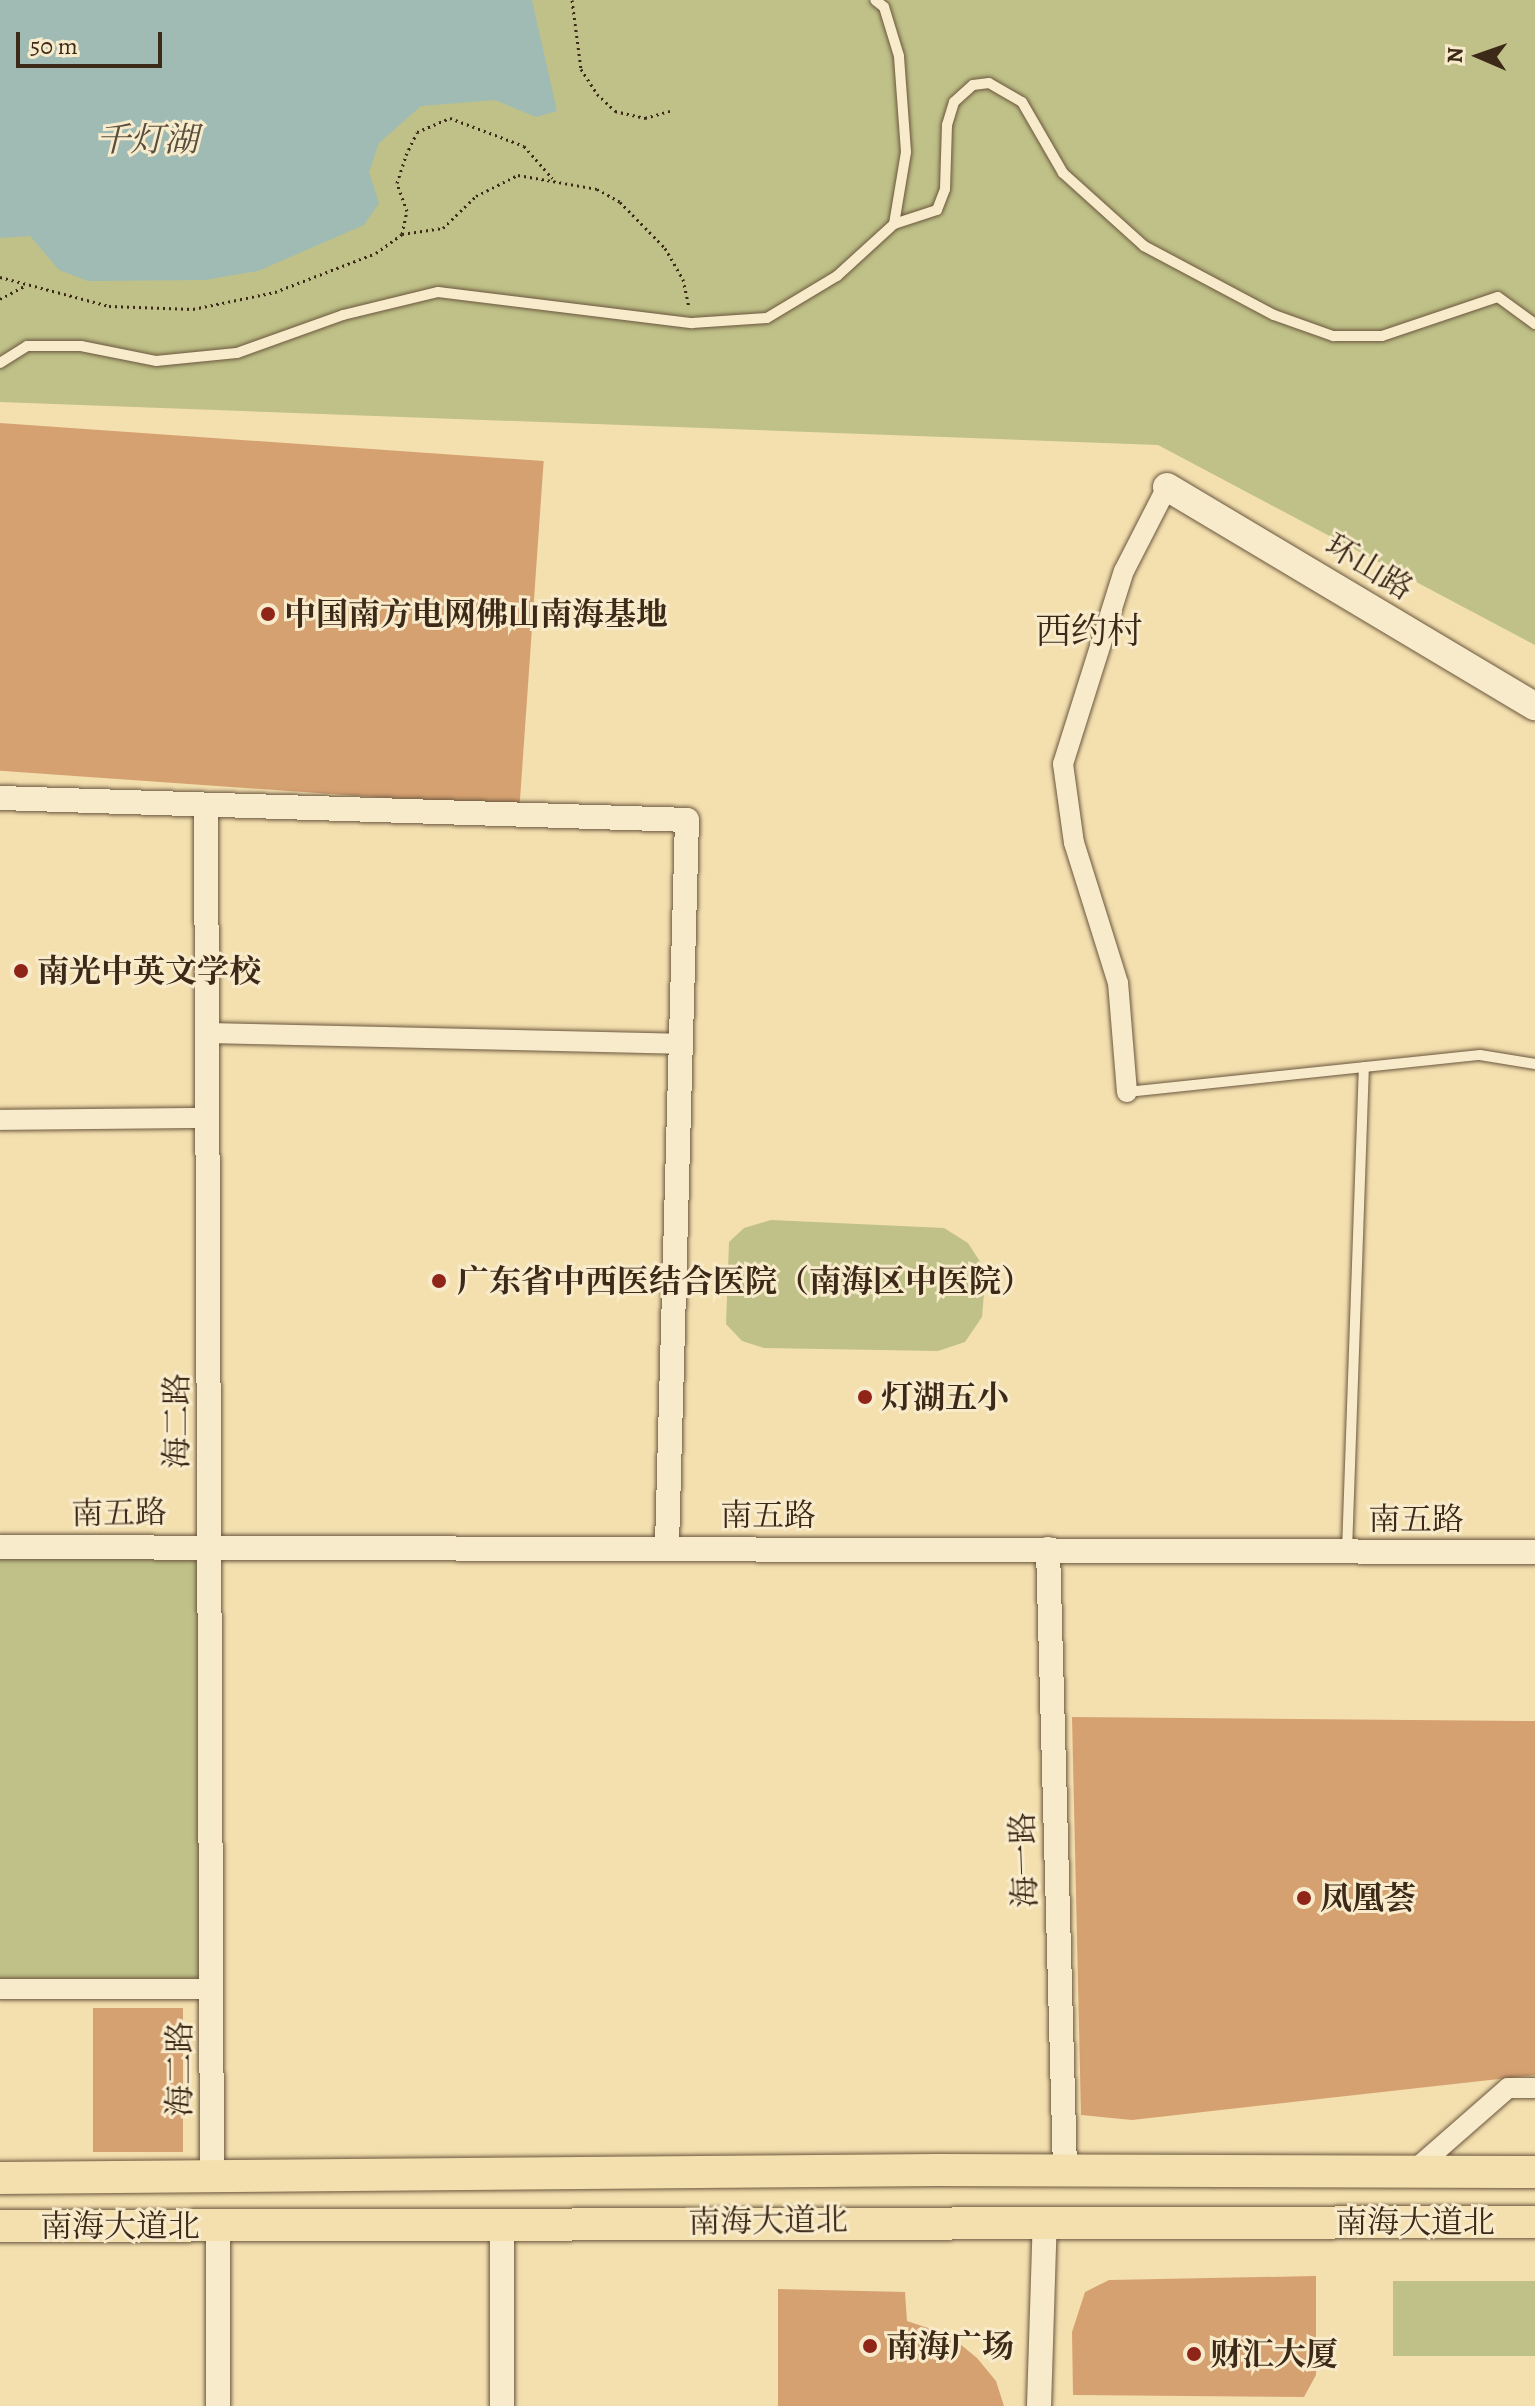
<!DOCTYPE html>
<html>
<head>
<meta charset="utf-8">
<style>
  body { margin:0 }
  #map { position:relative; width:1535px; height:2406px; overflow:hidden; background:#f4e0af; font-family:Alegreya,"Noto Serif SC",serif }
  div>[style] { position:absolute }
  [style*='--x'] { left:calc(var(--x)*1px); top:calc(var(--y)*1px); width:calc(var(--w)*1px); rotate:calc(var(--a)*1deg) }
  .green>* { inset:0; background:#bfc188; transform-origin:0 0 }
  .water>* { inset:0; background:#9fbbb4 }
  .building>* { inset:0; background:#d6a171; transform-origin:0 0 }
  .path>* { height:3px; margin-top:-1.5px; transform-origin:0; background:repeating-linear-gradient(90deg,#3d2918 0 2px,transparent 0 6px) }
  .roads { filter:drop-shadow(0 0 2px #6b573e) drop-shadow(0 0 2px #6b573e) }
  .service>* { height:10px; margin:-5px; padding:0 5px; transform-origin:5px; border-radius:5px; background:#f8ebcb }
  .minor>* { height:20px; margin:-10px; padding:0 10px; transform-origin:10px; border-radius:10px; background:#f8ebcb }
  .tertiary>* { height:24px; margin:-12px; padding:0 12px; transform-origin:12px; border-radius:12px; background:#f8ebcb }
  .secondary>* { height:28px; margin:-14px; padding:0 14px; transform-origin:14px; border-radius:14px; background:#f8ebcb }
  .trunk>* { height:32px; margin:-16px; padding:0 16px; transform-origin:16px; border-radius:16px; background:#f4e0af }
  .dots>* { width:22px; height:22px; translate:-50% -50%; box-sizing:border-box; border:4px solid #f8ebcb; border-radius:50% }
  span { translate:-50% -50%; white-space:nowrap; text-align:center; line-height:1.15; -webkit-text-stroke:6px #f8ebcb; paint-order:stroke }
  .street-label { font-size:32px; color:#3d2918 }
  .poi-label { font-size:32px; color:#3d2918; font-weight:700 }
  .left { translate:0 -50%; text-align:left }
  .water-label { font-size:34px; color:#564e3f; font-style:italic }
  .quarter-label { font-size:36px; color:#3d2918 }
  .north { position:absolute; left:1439px; top:16px; width:80px; height:80px; -webkit-text-stroke:6px #f8ebcb; paint-order:stroke; rotate:272deg; font-size:22px; font-weight:700; line-height:32px; text-align:center; color:#3d2918 }
  .north::after { content:''; display:block; margin:auto; width:28px; height:36px; background:#3d2918; clip-path:polygon(50% 0,100% 100%,50% 72%,0 100%) }
  .scale { position:absolute; left:16px; top:32px; width:146px; height:36px; box-sizing:border-box; border:4px solid #3d2918; border-top:0; padding-left:10px; font-size:24px; line-height:28px; white-space:nowrap; color:#3d2918; -webkit-text-stroke:6px #f8ebcb; paint-order:stroke }
</style>
</head>
<body>
<div id="map">
  <div class="green">
    <i style="clip-path:polygon(0 0,1535px 0,1535px 645px,1158px 445px,0 402px)"></i>
    <i style="clip-path:polygon(771px 1220px,944px 1228px,968px 1243px,986px 1271px,982px 1317px,965px 1342px,938px 1351px,764px 1348px,742px 1341px,726px 1324px,729px 1242px,744px 1228px)"></i>
    <i style="left:210px;top:1544px;width:445px;height:210px;rotate:90deg"></i>
    <i style="left:1535px;top:2281px;width:75px;height:142px;rotate:90deg"></i>
  </div>
  <div class="water">
    <i style="clip-path:polygon(0 0,532px 0,557px 111px,536px 117px,495px 100px,421px 106px,379px 143px,369px 172px,379px 203px,364px 225px,258px 271px,205px 280px,88px 281px,59px 270px,30px 236px,0 238px)"></i>
  </div>
  <div class="building">
    <i style="left:0;top:423px;width:545px;height:347px;rotate:4deg"></i>
    <i style="clip-path:polygon(1072px 1717px,1535px 1721px,1535px 2075px,1132px 2120px,1081px 2115px)"></i>
    <i style="left:183px;top:2008px;width:144px;height:90px;rotate:90deg"></i>
    <i style="clip-path:polygon(1316px 2276px,1316px 2375px,1304px 2397px,1073px 2395px,1072px 2332px,1085px 2292px,1109px 2280px)"></i>
    <i style="clip-path:polygon(778px 2289px,905px 2292px,907px 2321px,949px 2335px,977px 2358px,996px 2381px,1004px 2406px,778px 2406px)"></i>
  </div>
  <div class="path">
    <i style="--x:572;--y:0;--w:70;--a:82.6"></i>
    <i style="--x:581;--y:69;--w:30;--a:57"></i>
    <i style="--x:597;--y:94;--w:25;--a:43"></i>
    <i style="--x:615;--y:111;--w:31;--a:13"></i>
    <i style="--x:645;--y:118;--w:26;--a:-16"></i>
    <i style="--x:402;--y:234;--w:41;--a:-8.3"></i>
    <i style="--x:443;--y:228;--w:46;--a:-44.1"></i>
    <i style="--x:476;--y:196;--w:47;--a:-26.6"></i>
    <i style="--x:518;--y:175;--w:80;--a:10"></i>
    <i style="--x:597;--y:189;--w:26;--a:29"></i>
    <i style="--x:620;--y:202;--w:64;--a:45.6"></i>
    <i style="--x:665;--y:248;--w:36;--a:60"></i>
    <i style="--x:683;--y:279;--w:30;--a:78"></i>
    <i style="--x:0;--y:277;--w:113;--a:14.9"></i>
    <i style="--x:109;--y:306;--w:84;--a:2"></i>
    <i style="--x:193;--y:309;--w:84;--a:-11.7"></i>
    <i style="--x:275;--y:292;--w:108;--a:-21.1"></i>
    <i style="--x:376;--y:253;--w:32;--a:-36"></i>
    <i style="--x:402;--y:234;--w:24;--a:-78"></i>
    <i style="--x:407;--y:211;--w:30;--a:-110"></i>
    <i style="--x:397;--y:183;--w:29;--a:-72"></i>
    <i style="--x:406;--y:155;--w:25;--a:-64"></i>
    <i style="--x:417;--y:132;--w:36;--a:-23"></i>
    <i style="--x:450;--y:118;--w:79;--a:20.7"></i>
    <i style="--x:524;--y:146;--w:43;--a:48.8"></i>
    <i style="--x:0;--y:299;--w:27;--a:-28"></i>
  </div>
  <div class="roads">
    <div class="service">
      <i style="--x:894;--y:224;--w:45;--a:-18"></i>
      <i style="--x:937;--y:210;--w:22;--a:-69"></i>
      <i style="--x:945;--y:189;--w:64;--a:-88.2"></i>
      <i style="--x:947;--y:125;--w:24;--a:-73"></i>
      <i style="--x:954;--y:102;--w:25;--a:-42"></i>
      <i style="--x:973;--y:85;--w:16;--a:-7"></i>
      <i style="--x:989;--y:83;--w:38;--a:30"></i>
      <i style="--x:1022;--y:102;--w:82;--a:60"></i>
      <i style="--x:1063;--y:173;--w:109;--a:42"></i>
      <i style="--x:1144;--y:246;--w:147;--a:28"></i>
      <i style="--x:1274;--y:315;--w:63;--a:19.6"></i>
      <i style="--x:1333;--y:336;--w:49;--a:0"></i>
      <i style="--x:1382;--y:336;--w:122;--a:-18.6"></i>
      <i style="--x:1498;--y:297;--w:46;--a:36.1"></i>
      <i style="--x:0;--y:363;--w:32;--a:-32"></i>
      <i style="--x:27;--y:346;--w:54;--a:0"></i>
      <i style="--x:81;--y:346;--w:76;--a:11.3"></i>
      <i style="--x:156;--y:361;--w:81;--a:-5.6"></i>
      <i style="--x:237;--y:353;--w:113;--a:-19.7"></i>
      <i style="--x:343;--y:315;--w:98;--a:-13.6"></i>
      <i style="--x:438;--y:292;--w:256;--a:7"></i>
      <i style="--x:692;--y:323;--w:75;--a:-3.8"></i>
      <i style="--x:767;--y:318;--w:82;--a:-31"></i>
      <i style="--x:837;--y:276;--w:77;--a:-42.4"></i>
      <i style="--x:894;--y:224;--w:73;--a:-80.5"></i>
      <i style="--x:906;--y:152;--w:96;--a:-94.2"></i>
      <i style="--x:899;--y:56;--w:51;--a:-107"></i>
      <i style="--x:884;--y:7;--w:11;--a:-142"></i>
      <i style="--x:1127;--y:1092;--w:355;--a:-6"></i>
      <i style="--x:1480;--y:1055;--w:56;--a:9.3"></i>
      <i style="--x:1347;--y:1551;--w:484;--a:-88"></i>
    </div>
    <div class="minor">
      <i style="--x:207;--y:1033;--w:473;--a:1.3"></i>
      <i style="--x:1127;--y:1092;--w:109;--a:-94.7"></i>
      <i style="--x:1118;--y:983;--w:147;--a:-107.4"></i>
      <i style="--x:1074;--y:843;--w:80;--a:-97.9"></i>
      <i style="--x:1063;--y:764;--w:202;--a:-72.5"></i>
      <i style="--x:1124;--y:571;--w:94;--a:-62.9"></i>
      <i style="--x:0;--y:1120;--w:207;--a:-0.6"></i>
      <i style="--x:0;--y:1989;--w:213;--a:0"></i>
      <i style="--x:1411;--y:2173;--w:129;--a:-41.2"></i>
      <i style="--x:1508;--y:2088;--w:27;--a:0"></i>
    </div>
    <div class="tertiary">
      <i style="--x:0;--y:798;--w:687;--a:1.83"></i>
      <i style="--x:687;--y:820;--w:726;--a:91.58"></i>
      <i style="--x:206;--y:808;--w:1370;--a:89.75"></i>
      <i style="--x:0;--y:1547;--w:1535;--a:0.19"></i>
      <i style="--x:1048;--y:1549;--w:621;--a:88.43"></i>
      <i style="--x:218;--y:2406;--w:179;--a:-90"></i>
      <i style="--x:502;--y:2406;--w:182;--a:-90"></i>
      <i style="--x:1039;--y:2406;--w:187;--a:-88.2"></i>
    </div>
    <div class="secondary">
      <i style="--x:1167;--y:487;--w:428;--a:30.8"></i>
    </div>
    <div class="trunk">
      <i style="--x:0;--y:2178;--w:937;--a:-0.49"></i>
      <i style="--x:937;--y:2170;--w:598;--a:0.19"></i>
      <i style="--x:0;--y:2226;--w:1535;--a:-0.15"></i>
    </div>
  </div>
  <div class="dots">
    <i style="left:268px;top:614px;background:#8f2418"></i>
    <i style="left:21px;top:971px;background:#8f2418"></i>
    <i style="left:439px;top:1281px;background:#8f2418"></i>
    <i style="left:865px;top:1397px;background:#8f2418"></i>
    <i style="left:1304px;top:1898px;background:#8f2418"></i>
    <i style="left:870px;top:2346px;background:#8f2418"></i>
    <i style="left:1194px;top:2354px;background:#8f2418"></i>
  </div>
  <div class="street-label">
    <span style="left:1369px;top:567px;rotate:31deg">环山路</span>
    <span style="left:177px;top:1421px;rotate:-90deg">海二路</span>
    <span style="left:119px;top:1513px;rotate:-1deg">南五路</span>
    <span style="left:768px;top:1515px">南五路</span>
    <span style="left:1416px;top:1519px">南五路</span>
    <span style="left:1024px;top:1860px;rotate:-92deg">海一路</span>
    <span style="left:180px;top:2069px;rotate:-90deg">海二路</span>
    <span style="left:768px;top:2221px;rotate:-1deg">南海大道北</span>
    <span style="left:1415px;top:2222px">南海大道北</span>
    <span style="left:120px;top:2226px">南海大道北</span>
  </div>
  <div class="poi-label">
    <span class="left" style="left:284px;top:614px">中国南方电网佛山南海基地</span>
    <span class="left" style="left:37px;top:971px">南光中英文学校</span>
    <span class="left" style="left:457px;top:1281px">广东省中西医结合医院（南海区中医院）</span>
    <span class="left" style="left:881px;top:1397px">灯湖五小</span>
    <span class="left" style="left:1320px;top:1898px">凤凰荟</span>
    <span class="left" style="left:886px;top:2346px">南海广场</span>
    <span class="left" style="left:1210px;top:2354px">财汇大厦</span>
  </div>
  <div class="water-label">
    <span style="left:147px;top:140px">千灯湖</span>
  </div>
  <div class="quarter-label">
    <span style="left:1089px;top:631px">西约村</span>
  </div>
  <div class="north">N</div>
  <div class="scale">50 m</div>
</div>
</body>
</html>
